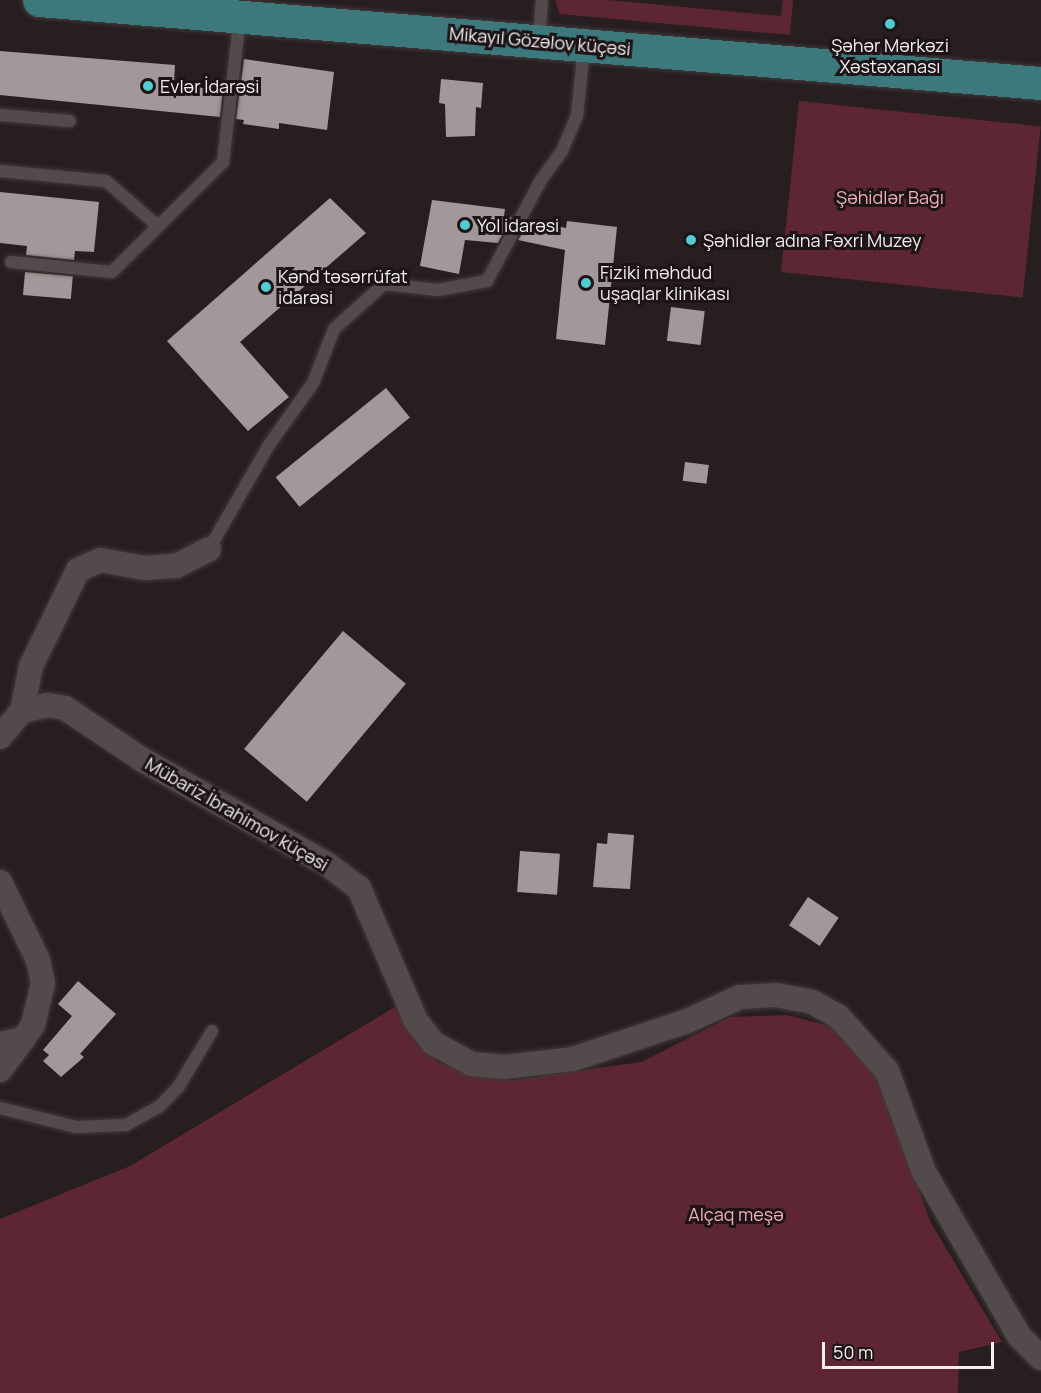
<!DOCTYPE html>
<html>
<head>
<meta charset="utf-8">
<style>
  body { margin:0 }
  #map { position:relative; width:1041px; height:1393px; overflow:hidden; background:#261e1f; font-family:Manrope,sans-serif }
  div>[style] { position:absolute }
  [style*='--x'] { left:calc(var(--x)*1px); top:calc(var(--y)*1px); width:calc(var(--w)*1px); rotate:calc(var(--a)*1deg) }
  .green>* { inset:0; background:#5e2632; transform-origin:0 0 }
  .building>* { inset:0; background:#a39899; transform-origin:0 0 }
  .roads { filter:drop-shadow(0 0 2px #413b3c) drop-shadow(0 0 2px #413b3c) }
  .service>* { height:12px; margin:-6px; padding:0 6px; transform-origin:6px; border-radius:6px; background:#534a4b }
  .minor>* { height:24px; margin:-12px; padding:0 12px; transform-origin:12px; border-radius:12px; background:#534a4b }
  .primary>* { height:33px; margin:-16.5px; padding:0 16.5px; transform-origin:16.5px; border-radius:16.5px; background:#3d787c }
  .dots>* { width:16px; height:16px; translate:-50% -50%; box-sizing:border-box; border:3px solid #1c1416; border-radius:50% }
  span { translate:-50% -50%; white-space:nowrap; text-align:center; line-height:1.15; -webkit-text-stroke:6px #1c1416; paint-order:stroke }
  .street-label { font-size:18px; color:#f4eeef }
  .poi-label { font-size:18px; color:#f4eeef }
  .left { translate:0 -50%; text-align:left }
  .park-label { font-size:18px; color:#f5afb9 }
  .scale { position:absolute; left:822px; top:1342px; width:172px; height:27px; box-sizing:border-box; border:3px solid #f4eeef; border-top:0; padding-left:8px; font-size:18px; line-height:21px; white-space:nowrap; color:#f4eeef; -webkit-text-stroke:4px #1c1416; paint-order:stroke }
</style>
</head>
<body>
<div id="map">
  <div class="green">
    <i style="clip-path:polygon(555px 0,608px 0,781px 16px,783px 0,793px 0,790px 35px,560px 14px)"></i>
    <i style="left:799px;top:101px;width:243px;height:172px;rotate:6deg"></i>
    <i style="clip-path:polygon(400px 1004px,437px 1062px,507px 1081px,641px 1062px,730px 1017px,787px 1015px,837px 1028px,876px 1070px,930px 1221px,1002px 1342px,959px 1352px,958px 1393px,0 1393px,0 1219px,130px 1166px)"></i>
  </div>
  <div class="building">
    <i style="clip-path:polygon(0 51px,175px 65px,174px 82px,223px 89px,220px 117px,0 95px)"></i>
    <i style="clip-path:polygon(244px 59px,334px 72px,327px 130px,279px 123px,279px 129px,243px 124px,244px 120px,236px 119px)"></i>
    <i style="clip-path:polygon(441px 79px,483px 83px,481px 108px,476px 107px,475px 136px,446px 137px,445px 104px,439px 103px)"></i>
    <i style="clip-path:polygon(0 192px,99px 202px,94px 252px,75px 251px,74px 260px,26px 255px,27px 246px,0 243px)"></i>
    <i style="clip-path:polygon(330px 198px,366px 233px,240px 342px,289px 397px,248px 431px,167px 341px)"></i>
    <i style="clip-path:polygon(432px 200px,505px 209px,504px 216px,512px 217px,498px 243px,465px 240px,459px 274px,420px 266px)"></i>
    <i style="clip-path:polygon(529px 221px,566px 228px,567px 221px,617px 227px,605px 345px,556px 339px,565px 250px,518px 240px)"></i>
    <i style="left:25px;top:272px;width:48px;height:23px;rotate:5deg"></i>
    <i style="left:671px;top:307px;width:34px;height:34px;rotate:7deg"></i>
    <i style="left:386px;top:388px;width:38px;height:142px;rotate:51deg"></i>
    <i style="left:685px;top:462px;width:24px;height:19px;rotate:7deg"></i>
    <i style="left:343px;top:631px;width:82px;height:154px;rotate:40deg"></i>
    <i style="clip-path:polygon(608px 833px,634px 835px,630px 889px,593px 887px,597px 843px,607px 844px)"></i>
    <i style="left:520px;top:851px;width:40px;height:41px;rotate:4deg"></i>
    <i style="left:808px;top:897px;width:37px;height:34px;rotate:34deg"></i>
    <i style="clip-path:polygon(78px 981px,116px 1014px,80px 1054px,84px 1057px,61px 1077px,43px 1061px,49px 1055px,43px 1050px,72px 1016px,58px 1004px)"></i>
  </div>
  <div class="roads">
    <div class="service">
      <i style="--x:539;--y:40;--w:40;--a:-85.7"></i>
      <i style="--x:0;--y:115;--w:70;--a:4.9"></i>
      <i style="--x:0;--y:171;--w:106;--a:5.4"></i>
      <i style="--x:106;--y:181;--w:69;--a:40.9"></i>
      <i style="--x:11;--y:262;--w:101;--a:5.7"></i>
      <i style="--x:112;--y:272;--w:156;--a:-44.7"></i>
      <i style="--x:223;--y:162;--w:146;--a:-83.3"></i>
      <i style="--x:209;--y:549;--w:120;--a:-60"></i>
      <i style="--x:269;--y:445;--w:76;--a:-54.6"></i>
      <i style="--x:313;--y:383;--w:58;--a:-68.7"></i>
      <i style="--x:334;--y:329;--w:67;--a:-42"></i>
      <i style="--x:384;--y:284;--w:54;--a:6.3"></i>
      <i style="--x:438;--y:290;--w:50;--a:-10.4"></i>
      <i style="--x:487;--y:281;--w:115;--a:-61.9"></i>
      <i style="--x:541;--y:180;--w:36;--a:-54"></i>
      <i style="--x:562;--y:151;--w:38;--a:-67"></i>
      <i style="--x:577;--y:116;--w:68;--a:-84.1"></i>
      <i style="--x:0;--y:1108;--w:78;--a:14"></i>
      <i style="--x:76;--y:1127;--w:50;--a:-2.3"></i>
      <i style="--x:126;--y:1125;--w:38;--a:-29"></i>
      <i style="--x:159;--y:1107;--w:29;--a:-46"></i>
      <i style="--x:179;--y:1086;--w:64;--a:-59"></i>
    </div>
    <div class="minor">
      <i style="--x:22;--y:711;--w:46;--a:-78.7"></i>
      <i style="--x:31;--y:666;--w:107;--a:-63.9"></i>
      <i style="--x:78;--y:570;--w:24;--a:-24"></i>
      <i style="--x:100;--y:560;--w:46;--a:10.1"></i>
      <i style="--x:145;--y:568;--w:31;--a:-4"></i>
      <i style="--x:176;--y:566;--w:37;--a:-27"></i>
      <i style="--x:0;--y:737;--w:34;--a:-50"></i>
      <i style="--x:22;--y:711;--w:26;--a:-13"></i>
      <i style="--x:47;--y:705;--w:18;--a:9"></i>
      <i style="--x:65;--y:708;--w:94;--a:33.7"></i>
      <i style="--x:143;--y:760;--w:211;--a:29.5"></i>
      <i style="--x:327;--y:864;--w:40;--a:37"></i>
      <i style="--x:359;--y:888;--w:145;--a:66.8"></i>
      <i style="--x:416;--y:1021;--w:28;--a:52"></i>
      <i style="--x:433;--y:1043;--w:44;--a:28.3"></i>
      <i style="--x:472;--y:1064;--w:32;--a:5"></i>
      <i style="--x:504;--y:1067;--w:69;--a:-6.6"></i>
      <i style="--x:573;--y:1059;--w:118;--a:-18.3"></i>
      <i style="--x:685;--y:1022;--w:60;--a:-24.4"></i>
      <i style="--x:740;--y:997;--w:36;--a:-3"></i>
      <i style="--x:776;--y:995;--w:37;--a:11"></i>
      <i style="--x:812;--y:1002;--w:31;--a:29"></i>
      <i style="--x:839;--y:1017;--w:72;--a:48.4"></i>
      <i style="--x:887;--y:1071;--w:108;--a:69.9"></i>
      <i style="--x:924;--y:1172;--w:190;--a:59.9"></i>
      <i style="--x:1019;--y:1336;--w:31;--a:45"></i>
      <i style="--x:0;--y:882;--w:87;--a:64"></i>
      <i style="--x:38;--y:960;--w:24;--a:78"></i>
      <i style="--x:43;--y:983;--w:43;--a:103.4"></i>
      <i style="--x:33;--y:1025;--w:17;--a:126"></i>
      <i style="--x:23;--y:1039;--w:24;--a:168"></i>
      <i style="--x:0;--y:1070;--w:39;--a:-53"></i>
    </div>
    <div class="primary">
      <i style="--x:39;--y:0;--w:1005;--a:4.74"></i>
    </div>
  </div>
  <div class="dots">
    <i style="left:890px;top:24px;background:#51ccd3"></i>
    <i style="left:148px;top:86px;background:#51ccd3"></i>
    <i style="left:465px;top:225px;background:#51ccd3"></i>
    <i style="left:691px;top:240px;background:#51ccd3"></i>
    <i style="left:586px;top:283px;background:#51ccd3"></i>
    <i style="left:266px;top:287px;background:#51ccd3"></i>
  </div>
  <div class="street-label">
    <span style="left:540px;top:41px;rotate:5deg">Mikayıl Gözəlov küçəsi</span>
    <span style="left:237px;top:814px;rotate:30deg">Mübariz İbrahimov küçəsi</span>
  </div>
  <div class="poi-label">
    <span style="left:890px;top:56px">Şəhər Mərkəzi<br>Xəstəxanası</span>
    <span class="left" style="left:160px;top:86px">Evlər İdarəsi</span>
    <span class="left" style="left:477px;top:225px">Yol idarəsi</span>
    <span class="left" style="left:703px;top:240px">Şəhidlər adına Fəxri Muzey</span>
    <span class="left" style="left:600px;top:283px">Fiziki məhdud<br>uşaqlar klinikası</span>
    <span class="left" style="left:278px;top:287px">Kənd təsərrüfat<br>idarəsi</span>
  </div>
  <div class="park-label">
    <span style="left:890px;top:197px">Şəhidlər Bağı</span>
    <span style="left:736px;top:1214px">Alçaq meşə</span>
  </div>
  <div class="scale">50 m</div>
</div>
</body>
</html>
